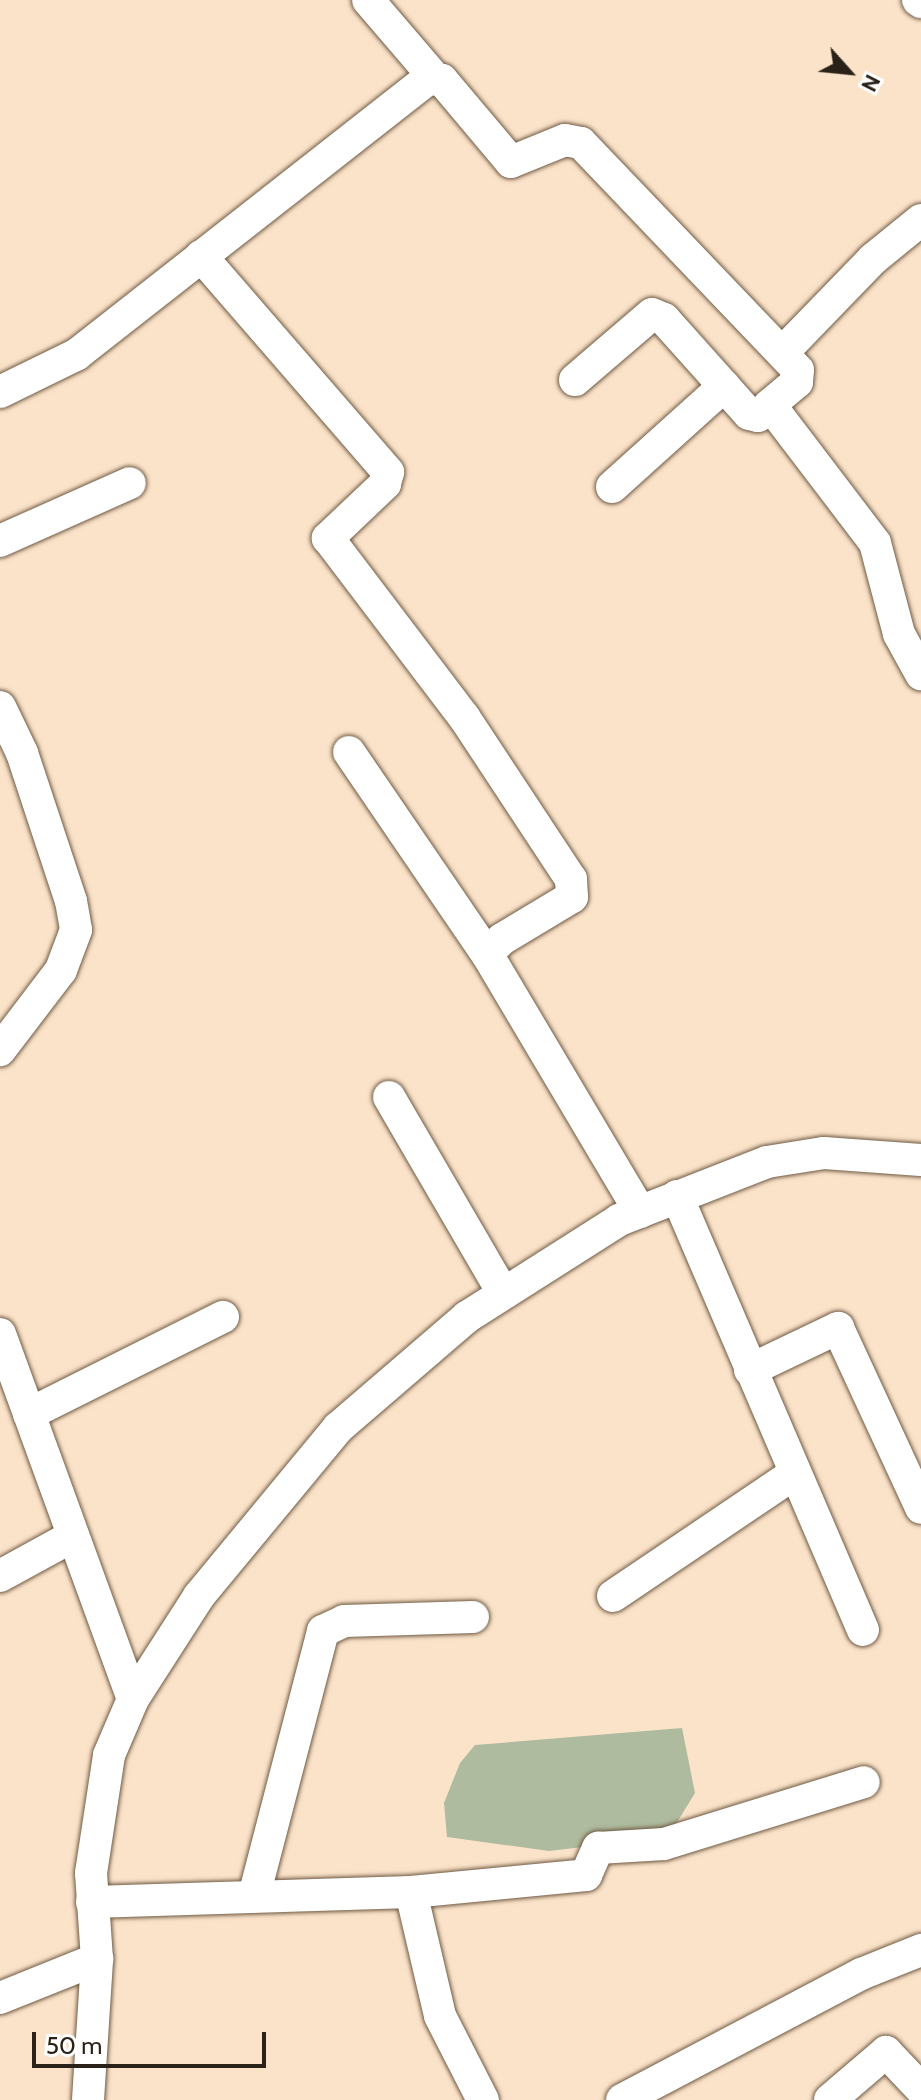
<!DOCTYPE html>
<html>
<head>
<meta charset="utf-8">
<style>
  body { margin:0 }
  #map { position:relative; width:921px; height:2100px; overflow:hidden; background:#fbe3c9; font-family:Cabin,sans-serif }
  div>[style] { position:absolute }
  [style*='--x'] { left:calc(var(--x)*1px); top:calc(var(--y)*1px); width:calc(var(--w)*1px); rotate:calc(var(--a)*1deg) }
  .green>* { inset:0; background:#aebb9e }
  .roads { filter:drop-shadow(0 0 2px #6f5a44) drop-shadow(0 0 2px #6f5a44) }
  .minor>* { height:32px; margin:-16px; padding:0 16px; transform-origin:16px; border-radius:16px; background:#fff }
  span { translate:-50% -50%; white-space:nowrap; text-align:center; line-height:1.15; -webkit-text-stroke:6px #fff; paint-order:stroke }
  .north { position:absolute; left:809px; top:32px; width:80px; height:80px; -webkit-text-stroke:6px #fff; paint-order:stroke; rotate:117deg; font-size:22px; font-weight:700; line-height:32px; text-align:center; color:#2a2218 }
  .north::after { content:''; display:block; margin:auto; width:28px; height:36px; background:#2a2218; clip-path:polygon(50% 0,100% 100%,50% 72%,0 100%) }
  .scale { position:absolute; left:32px; top:2032px; width:234px; height:36px; box-sizing:border-box; border:4px solid #2a2218; border-top:0; padding-left:10px; font-size:24px; line-height:28px; white-space:nowrap; color:#2a2218; -webkit-text-stroke:6px #fff; paint-order:stroke }
</style>
</head>
<body>
<div id="map">
  <div class="green">
    <i style="clip-path:polygon(682px 1728px,695px 1793px,668px 1837px,549px 1851px,447px 1837px,444px 1803px,460px 1763px,475px 1745px)"></i>
  </div>
  <div class="roads">
    <div class="minor">
      <i style="--x:368;--y:0;--w:101;--a:49.4"></i>
      <i style="--x:918;--y:0;--w:4;--a:34"></i>
      <i style="--x:201;--y:256;--w:286;--a:49.1"></i>
      <i style="--x:388;--y:472;--w:12;--a:104"></i>
      <i style="--x:385;--y:484;--w:79;--a:136.5"></i>
      <i style="--x:328;--y:538;--w:225;--a:52.8"></i>
      <i style="--x:464;--y:717;--w:194;--a:56.6"></i>
      <i style="--x:571;--y:879;--w:18;--a:87"></i>
      <i style="--x:572;--y:897;--w:82;--a:149"></i>
      <i style="--x:502;--y:939;--w:21;--a:135"></i>
      <i style="--x:487;--y:954;--w:300;--a:59.3"></i>
      <i style="--x:782;--y:353;--w:131;--a:-45.9"></i>
      <i style="--x:873;--y:259;--w:62;--a:-39.1"></i>
      <i style="--x:575;--y:380;--w:101;--a:-40.6"></i>
      <i style="--x:652;--y:314;--w:13;--a:23"></i>
      <i style="--x:664;--y:319;--w:127;--a:48.2"></i>
      <i style="--x:749;--y:414;--w:9;--a:13"></i>
      <i style="--x:758;--y:416;--w:16;--a:-43"></i>
      <i style="--x:0;--y:392;--w:85;--a:-26"></i>
      <i style="--x:76;--y:355;--w:447;--a:-38.1"></i>
      <i style="--x:428;--y:79;--w:14;--a:4"></i>
      <i style="--x:442;--y:80;--w:107;--a:49.9"></i>
      <i style="--x:511;--y:162;--w:58;--a:-22.2"></i>
      <i style="--x:565;--y:140;--w:16;--a:11"></i>
      <i style="--x:581;--y:143;--w:314;--a:46.3"></i>
      <i style="--x:798;--y:370;--w:12;--a:95"></i>
      <i style="--x:797;--y:382;--w:35;--a:140"></i>
      <i style="--x:770;--y:405;--w:173;--a:52.7"></i>
      <i style="--x:875;--y:543;--w:94;--a:75.2"></i>
      <i style="--x:899;--y:634;--w:46;--a:61.2"></i>
      <i style="--x:612;--y:487;--w:151;--a:-42"></i>
      <i style="--x:0;--y:541;--w:142;--a:-24"></i>
      <i style="--x:0;--y:707;--w:51;--a:64.4"></i>
      <i style="--x:22;--y:753;--w:156;--a:71.7"></i>
      <i style="--x:71;--y:901;--w:29;--a:80"></i>
      <i style="--x:76;--y:930;--w:43;--a:110.6"></i>
      <i style="--x:61;--y:970;--w:101;--a:127.3"></i>
      <i style="--x:349;--y:752;--w:245;--a:55.7"></i>
      <i style="--x:389;--y:1097;--w:227;--a:59.8"></i>
      <i style="--x:677;--y:1196;--w:472;--a:66.8"></i>
      <i style="--x:0;--y:1334;--w:388;--a:70"></i>
      <i style="--x:750;--y:1370;--w:98;--a:-25.5"></i>
      <i style="--x:838;--y:1328;--w:198;--a:65.2"></i>
      <i style="--x:29;--y:1414;--w:217;--a:-26.6"></i>
      <i style="--x:0;--y:1576;--w:83;--a:-28.7"></i>
      <i style="--x:613;--y:1596;--w:218;--a:-34"></i>
      <i style="--x:411;--y:1892;--w:176;--a:-5.5"></i>
      <i style="--x:586;--y:1875;--w:30;--a:-66"></i>
      <i style="--x:598;--y:1848;--w:66;--a:-3.5"></i>
      <i style="--x:664;--y:1844;--w:209;--a:-17.2"></i>
      <i style="--x:254;--y:1896;--w:274;--a:-75.4"></i>
      <i style="--x:323;--y:1631;--w:23;--a:-25"></i>
      <i style="--x:344;--y:1621;--w:129;--a:-1.8"></i>
      <i style="--x:92;--y:1902;--w:319;--a:-1.8"></i>
      <i style="--x:411;--y:1892;--w:127;--a:76.8"></i>
      <i style="--x:440;--y:2016;--w:94;--a:62.9"></i>
      <i style="--x:0;--y:1998;--w:105;--a:-21.9"></i>
      <i style="--x:88;--y:2100;--w:141;--a:-86.3"></i>
      <i style="--x:97;--y:1959;--w:86;--a:-94"></i>
      <i style="--x:91;--y:1873;--w:119;--a:-81.3"></i>
      <i style="--x:109;--y:1755;--w:61;--a:-66.8"></i>
      <i style="--x:133;--y:1699;--w:122;--a:-57.3"></i>
      <i style="--x:199;--y:1596;--w:218;--a:-50.4"></i>
      <i style="--x:338;--y:1428;--w:170;--a:-40.7"></i>
      <i style="--x:467;--y:1317;--w:180;--a:-32.5"></i>
      <i style="--x:619;--y:1220;--w:159;--a:-21.4"></i>
      <i style="--x:767;--y:1162;--w:58;--a:-9"></i>
      <i style="--x:824;--y:1153;--w:97;--a:4.1"></i>
      <i style="--x:622;--y:2100;--w:270;--a:-27.8"></i>
      <i style="--x:861;--y:1974;--w:65;--a:-21.8"></i>
      <i style="--x:830;--y:2100;--w:74;--a:-40.6"></i>
      <i style="--x:886;--y:2052;--w:51;--a:46.6"></i>
    </div>
  </div>
  <div class="north">N</div>
  <div class="scale">50 m</div>
</div>
</body>
</html>
